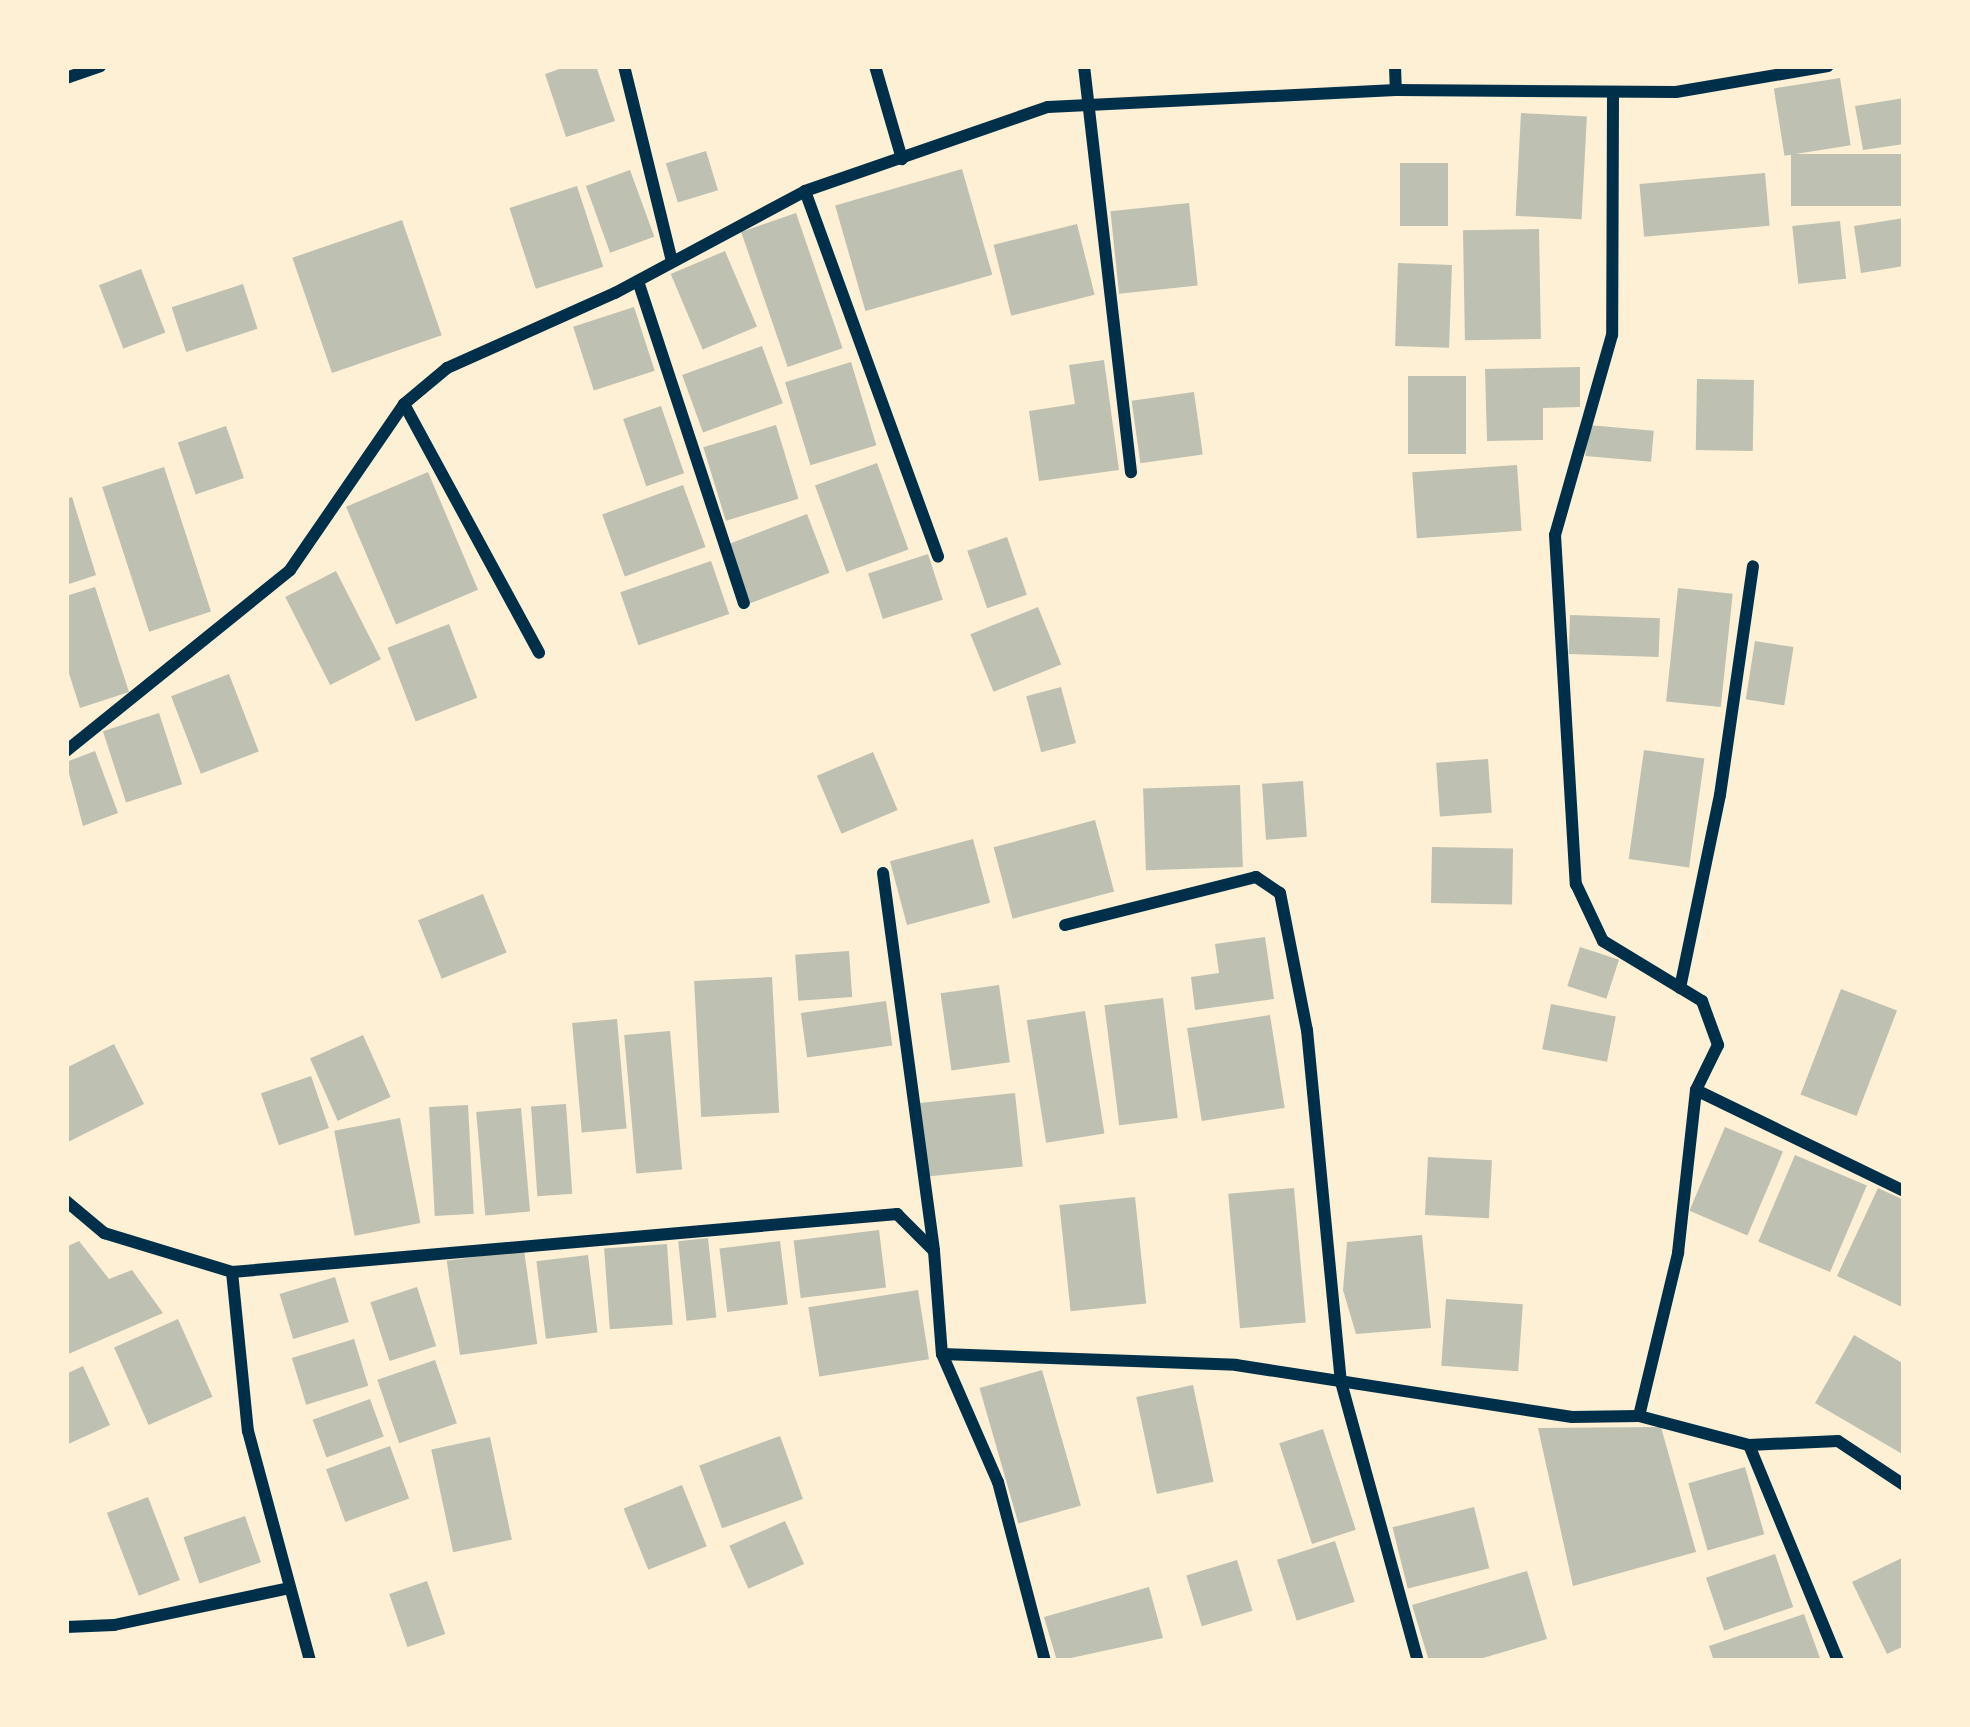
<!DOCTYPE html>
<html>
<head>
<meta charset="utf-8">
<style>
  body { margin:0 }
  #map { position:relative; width:1970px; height:1727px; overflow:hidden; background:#fdf0d5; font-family:"Alegreya Sans",sans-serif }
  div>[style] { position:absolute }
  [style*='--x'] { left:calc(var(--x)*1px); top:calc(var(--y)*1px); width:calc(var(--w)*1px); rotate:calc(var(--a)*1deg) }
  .building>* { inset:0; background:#bec0b2; transform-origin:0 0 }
  .minor>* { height:12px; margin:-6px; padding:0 6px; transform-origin:6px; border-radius:6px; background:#003049 }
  span { translate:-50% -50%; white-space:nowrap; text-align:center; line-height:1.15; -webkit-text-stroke:9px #fdf0d5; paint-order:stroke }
  .frame { position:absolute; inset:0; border:69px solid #fdf0d5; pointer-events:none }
</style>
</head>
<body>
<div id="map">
  <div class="building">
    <i style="clip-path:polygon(568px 66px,596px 66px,615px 121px,566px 137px,545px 74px)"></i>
    <i style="left:1840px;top:78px;width:68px;height:67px;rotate:81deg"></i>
    <i style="clip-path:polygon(1904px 98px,1904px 144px,1863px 150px,1855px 106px)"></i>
    <i style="left:1521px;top:113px;width:66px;height:103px;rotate:3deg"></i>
    <i style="left:706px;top:151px;width:41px;height:42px;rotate:73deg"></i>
    <i style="left:1904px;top:154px;width:52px;height:113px;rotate:90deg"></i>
    <i style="left:1400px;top:163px;width:48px;height:63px"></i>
    <i style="left:962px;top:169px;width:110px;height:132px;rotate:74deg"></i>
    <i style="left:630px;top:170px;width:71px;height:47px;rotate:70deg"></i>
    <i style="left:1765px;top:173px;width:53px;height:126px;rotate:85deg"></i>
    <i style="left:577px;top:186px;width:85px;height:71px;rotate:72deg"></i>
    <i style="left:1189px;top:203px;width:83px;height:79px;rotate:84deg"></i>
    <i style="left:796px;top:213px;width:143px;height:58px;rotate:71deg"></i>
    <i style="clip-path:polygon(1904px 218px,1904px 266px,1861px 273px,1854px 226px)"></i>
    <i style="left:402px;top:220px;width:122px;height:116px;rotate:71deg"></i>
    <i style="left:1840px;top:221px;width:58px;height:48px;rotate:84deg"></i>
    <i style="left:1077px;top:224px;width:73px;height:86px;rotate:76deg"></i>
    <i style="left:1539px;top:229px;width:110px;height:76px;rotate:89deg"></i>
    <i style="left:725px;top:251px;width:82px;height:59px;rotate:67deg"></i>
    <i style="left:1398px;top:263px;width:54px;height:83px;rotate:2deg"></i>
    <i style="left:141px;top:269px;width:68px;height:45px;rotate:69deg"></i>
    <i style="left:243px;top:284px;width:47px;height:75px;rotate:72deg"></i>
    <i style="left:634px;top:307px;width:67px;height:64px;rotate:72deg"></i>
    <i style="left:762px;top:346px;width:61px;height:85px;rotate:70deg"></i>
    <i style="clip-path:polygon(1104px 360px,1119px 470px,1039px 481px,1029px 411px,1075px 404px,1069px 365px)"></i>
    <i style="left:851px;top:362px;width:87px;height:69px;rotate:73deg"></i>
    <i style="clip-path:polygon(1580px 367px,1580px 407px,1543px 408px,1543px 440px,1487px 441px,1485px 369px)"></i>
    <i style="left:1408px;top:376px;width:58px;height:78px"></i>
    <i style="left:1697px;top:379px;width:57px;height:71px;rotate:1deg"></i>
    <i style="left:1194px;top:392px;width:63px;height:63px;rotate:82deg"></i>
    <i style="left:661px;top:406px;width:71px;height:40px;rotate:71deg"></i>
    <i style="left:776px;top:425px;width:77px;height:76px;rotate:73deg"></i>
    <i style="left:1588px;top:425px;width:66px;height:31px;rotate:5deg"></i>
    <i style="left:226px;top:426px;width:55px;height:51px;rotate:71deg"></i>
    <i style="left:877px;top:463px;width:92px;height:66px;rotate:70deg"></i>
    <i style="left:1517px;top:465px;width:66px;height:105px;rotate:86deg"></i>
    <i style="left:164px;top:467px;width:152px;height:65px;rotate:72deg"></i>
    <i style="left:428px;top:472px;width:128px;height:89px;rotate:67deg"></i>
    <i style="left:683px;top:485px;width:66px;height:86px;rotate:70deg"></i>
    <i style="clip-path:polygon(72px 497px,96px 575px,66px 585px,66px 499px)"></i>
    <i style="left:807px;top:514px;width:63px;height:85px;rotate:69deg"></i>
    <i style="left:1007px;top:537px;width:61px;height:42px;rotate:71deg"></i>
    <i style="left:928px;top:554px;width:48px;height:63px;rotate:72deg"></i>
    <i style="left:711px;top:561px;width:56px;height:96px;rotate:71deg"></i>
    <i style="left:336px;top:571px;width:99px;height:57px;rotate:63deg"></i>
    <i style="clip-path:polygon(95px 587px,129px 692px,80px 708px,66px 664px,66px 596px)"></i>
    <i style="left:1678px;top:588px;width:55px;height:114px;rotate:6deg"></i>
    <i style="left:1038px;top:607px;width:62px;height:73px;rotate:68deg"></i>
    <i style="left:1570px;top:615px;width:90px;height:39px;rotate:2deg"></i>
    <i style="left:449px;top:624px;width:79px;height:66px;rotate:69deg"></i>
    <i style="left:1755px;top:641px;width:39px;height:59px;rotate:9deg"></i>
    <i style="left:229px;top:674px;width:83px;height:62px;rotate:69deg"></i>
    <i style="left:1061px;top:687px;width:58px;height:36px;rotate:75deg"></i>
    <i style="left:159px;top:713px;width:75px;height:59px;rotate:72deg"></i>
    <i style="left:1644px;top:750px;width:61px;height:110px;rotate:8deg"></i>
    <i style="clip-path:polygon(95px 751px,118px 813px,83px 826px,66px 762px)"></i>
    <i style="left:873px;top:752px;width:63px;height:61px;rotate:67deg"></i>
    <i style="left:1488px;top:759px;width:54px;height:52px;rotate:86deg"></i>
    <i style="left:1303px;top:781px;width:56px;height:41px;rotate:86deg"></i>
    <i style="left:1240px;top:785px;width:82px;height:97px;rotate:88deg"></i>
    <i style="left:1095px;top:820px;width:74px;height:105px;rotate:75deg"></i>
    <i style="left:973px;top:839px;width:66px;height:86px;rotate:75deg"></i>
    <i style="left:1432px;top:847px;width:81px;height:56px;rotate:1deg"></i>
    <i style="left:483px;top:894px;width:63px;height:70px;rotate:68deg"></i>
    <i style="clip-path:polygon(1265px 937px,1274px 999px,1195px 1010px,1191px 977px,1219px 973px,1215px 944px)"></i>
    <i style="left:1580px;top:947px;width:41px;height:41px;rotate:18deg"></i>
    <i style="left:849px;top:951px;width:46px;height:54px;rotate:86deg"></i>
    <i style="left:772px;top:977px;width:136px;height:78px;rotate:87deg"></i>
    <i style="left:999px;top:985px;width:78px;height:59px;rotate:82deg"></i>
    <i style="left:1841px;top:989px;width:60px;height:113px;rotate:21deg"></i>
    <i style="left:1163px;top:998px;width:121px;height:59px;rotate:83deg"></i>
    <i style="left:886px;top:1001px;width:45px;height:86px;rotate:82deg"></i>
    <i style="left:1551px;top:1004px;width:66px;height:46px;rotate:11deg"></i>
    <i style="left:1085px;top:1011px;width:124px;height:59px;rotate:81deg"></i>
    <i style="left:1270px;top:1015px;width:94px;height:84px;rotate:81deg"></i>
    <i style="left:617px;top:1019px;width:110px;height:45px;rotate:85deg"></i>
    <i style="left:670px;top:1031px;width:139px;height:46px;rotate:85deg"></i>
    <i style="left:363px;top:1035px;width:68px;height:58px;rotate:66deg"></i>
    <i style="clip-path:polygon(114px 1044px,144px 1104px,66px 1143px,66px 1068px)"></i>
    <i style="left:311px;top:1076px;width:55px;height:53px;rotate:71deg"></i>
    <i style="left:1015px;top:1093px;width:74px;height:98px;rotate:84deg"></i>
    <i style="left:566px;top:1104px;width:90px;height:35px;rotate:86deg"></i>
    <i style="left:468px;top:1105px;width:109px;height:39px;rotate:87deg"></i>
    <i style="left:521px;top:1108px;width:104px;height:45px;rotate:85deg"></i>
    <i style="left:400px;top:1118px;width:107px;height:67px;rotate:79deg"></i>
    <i style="left:1725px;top:1127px;width:63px;height:91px;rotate:23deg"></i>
    <i style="left:1795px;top:1155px;width:78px;height:94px;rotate:23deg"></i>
    <i style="left:1428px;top:1157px;width:64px;height:58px;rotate:3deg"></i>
    <i style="left:1294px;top:1188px;width:135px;height:66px;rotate:85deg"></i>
    <i style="clip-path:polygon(1878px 1188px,1904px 1200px,1902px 1307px,1837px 1276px)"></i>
    <i style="left:1135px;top:1197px;width:107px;height:76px;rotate:84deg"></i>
    <i style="left:879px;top:1230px;width:58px;height:86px;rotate:83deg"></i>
    <i style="clip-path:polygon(1422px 1235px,1431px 1328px,1356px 1334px,1343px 1290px,1347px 1242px)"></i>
    <i style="left:708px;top:1238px;width:80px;height:30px;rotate:84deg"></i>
    <i style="clip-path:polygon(79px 1241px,109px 1279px,132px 1270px,163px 1313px,66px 1355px,66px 1247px)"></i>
    <i style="left:780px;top:1241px;width:64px;height:61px;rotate:83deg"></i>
    <i style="left:667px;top:1244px;width:81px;height:63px;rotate:86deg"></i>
    <i style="left:524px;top:1250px;width:95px;height:78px;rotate:82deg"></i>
    <i style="left:588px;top:1255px;width:78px;height:52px;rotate:83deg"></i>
    <i style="left:335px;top:1277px;width:47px;height:58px;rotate:73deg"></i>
    <i style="left:417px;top:1287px;width:62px;height:49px;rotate:72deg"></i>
    <i style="left:918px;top:1290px;width:70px;height:111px;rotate:81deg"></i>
    <i style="left:1446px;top:1299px;width:77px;height:67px;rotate:4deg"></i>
    <i style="left:178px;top:1319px;width:85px;height:70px;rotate:66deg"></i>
    <i style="clip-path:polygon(1854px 1335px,1904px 1364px,1904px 1455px,1815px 1403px)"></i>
    <i style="left:354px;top:1339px;width:49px;height:65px;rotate:73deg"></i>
    <i style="left:435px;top:1360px;width:67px;height:61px;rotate:71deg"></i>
    <i style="clip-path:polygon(83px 1366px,110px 1425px,66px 1445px,66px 1374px)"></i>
    <i style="left:1042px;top:1370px;width:141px;height:65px;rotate:74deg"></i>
    <i style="left:1193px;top:1385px;width:99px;height:58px;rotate:78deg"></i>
    <i style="left:370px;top:1399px;width:40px;height:61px;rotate:70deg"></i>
    <i style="clip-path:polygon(1661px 1427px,1696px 1552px,1573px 1586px,1538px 1428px)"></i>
    <i style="left:1323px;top:1429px;width:106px;height:46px;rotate:72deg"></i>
    <i style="left:780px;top:1436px;width:67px;height:86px;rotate:70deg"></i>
    <i style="left:490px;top:1437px;width:105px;height:60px;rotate:78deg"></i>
    <i style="left:390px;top:1446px;width:56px;height:68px;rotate:70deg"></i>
    <i style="left:1745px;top:1467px;width:70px;height:59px;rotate:74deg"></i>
    <i style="left:682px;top:1485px;width:66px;height:63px;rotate:68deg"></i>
    <i style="left:148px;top:1497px;width:89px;height:44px;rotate:69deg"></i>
    <i style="left:1474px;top:1507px;width:63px;height:84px;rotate:76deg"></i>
    <i style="left:245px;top:1516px;width:49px;height:65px;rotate:71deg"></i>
    <i style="left:785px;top:1521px;width:47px;height:61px;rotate:66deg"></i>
    <i style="left:1335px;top:1541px;width:64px;height:61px;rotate:72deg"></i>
    <i style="left:1775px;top:1554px;width:56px;height:73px;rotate:71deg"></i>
    <i style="clip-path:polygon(1904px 1557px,1904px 1646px,1887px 1654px,1852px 1582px)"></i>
    <i style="left:1237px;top:1560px;width:53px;height:53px;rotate:73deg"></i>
    <i style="clip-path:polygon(1527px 1571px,1547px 1639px,1473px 1661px,1429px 1661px,1412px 1605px)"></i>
    <i style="left:427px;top:1581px;width:56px;height:40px;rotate:71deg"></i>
    <i style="clip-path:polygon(1149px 1587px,1163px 1638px,1057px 1661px,1044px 1617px)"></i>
    <i style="clip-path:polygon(1804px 1614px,1821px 1661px,1714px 1661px,1709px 1646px)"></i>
  </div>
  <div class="minor">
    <i style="--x:624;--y:66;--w:201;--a:76.2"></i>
    <i style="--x:875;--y:66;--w:97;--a:73.8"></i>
    <i style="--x:1084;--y:66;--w:409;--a:83.4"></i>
    <i style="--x:1395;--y:66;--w:24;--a:88"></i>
    <i style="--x:66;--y:78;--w:36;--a:-19"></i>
    <i style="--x:1613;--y:95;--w:240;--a:90.2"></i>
    <i style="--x:1612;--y:335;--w:208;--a:105.9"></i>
    <i style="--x:1555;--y:535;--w:350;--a:86.6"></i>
    <i style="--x:1576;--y:884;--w:63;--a:64.7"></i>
    <i style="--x:1603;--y:941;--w:116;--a:31.2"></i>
    <i style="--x:1702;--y:1001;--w:47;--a:70"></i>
    <i style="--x:1718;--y:1045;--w:50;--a:116.1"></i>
    <i style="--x:1696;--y:1090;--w:231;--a:25.9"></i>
    <i style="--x:805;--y:191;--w:389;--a:70"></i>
    <i style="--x:638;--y:281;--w:339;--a:71.8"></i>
    <i style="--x:404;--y:404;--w:283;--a:61.5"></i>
    <i style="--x:66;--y:751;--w:288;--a:-38.9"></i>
    <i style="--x:290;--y:570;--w:201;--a:-55.5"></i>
    <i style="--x:404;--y:404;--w:56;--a:-39.9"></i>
    <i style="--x:447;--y:368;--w:184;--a:-24.1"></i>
    <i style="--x:615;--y:293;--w:216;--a:-28.2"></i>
    <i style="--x:805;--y:191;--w:257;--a:-19.1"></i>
    <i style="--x:1048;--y:107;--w:348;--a:-2.8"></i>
    <i style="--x:1396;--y:90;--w:280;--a:0.4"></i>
    <i style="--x:1676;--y:92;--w:154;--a:-9.7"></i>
    <i style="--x:883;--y:873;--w:380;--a:82.3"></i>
    <i style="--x:1065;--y:925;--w:197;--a:-14.1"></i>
    <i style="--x:1256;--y:877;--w:29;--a:34"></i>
    <i style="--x:1280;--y:893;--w:140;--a:78.9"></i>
    <i style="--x:1307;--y:1030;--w:354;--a:84.5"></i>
    <i style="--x:1341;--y:1382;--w:289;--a:74.6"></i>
    <i style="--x:1680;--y:988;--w:197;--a:-78.3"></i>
    <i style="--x:1720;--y:795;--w:231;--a:-81.8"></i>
    <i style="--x:66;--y:1201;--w:50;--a:40.1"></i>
    <i style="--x:104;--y:1233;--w:134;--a:16.9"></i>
    <i style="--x:232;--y:1272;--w:668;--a:-4.98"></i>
    <i style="--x:897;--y:1214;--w:52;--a:45"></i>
    <i style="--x:934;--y:1251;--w:103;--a:85.6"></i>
    <i style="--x:942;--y:1354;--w:140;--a:66.4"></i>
    <i style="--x:998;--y:1482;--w:185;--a:75.3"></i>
    <i style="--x:232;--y:1272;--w:160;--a:84.3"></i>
    <i style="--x:248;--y:1431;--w:238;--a:74.9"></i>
    <i style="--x:942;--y:1354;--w:294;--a:2.1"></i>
    <i style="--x:1236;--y:1365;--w:340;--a:8.8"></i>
    <i style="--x:1572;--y:1417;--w:67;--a:-0.9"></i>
    <i style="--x:1639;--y:1416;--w:114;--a:14.8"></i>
    <i style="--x:1749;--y:1445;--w:89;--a:-2.6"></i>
    <i style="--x:1838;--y:1441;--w:79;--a:33.7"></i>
    <i style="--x:1639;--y:1416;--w:168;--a:-76.5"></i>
    <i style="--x:1678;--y:1253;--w:164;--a:-83.7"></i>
    <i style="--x:1749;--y:1445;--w:234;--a:67.6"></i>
    <i style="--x:66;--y:1627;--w:48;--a:-2.4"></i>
    <i style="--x:114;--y:1625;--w:179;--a:-11.9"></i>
  </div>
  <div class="frame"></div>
</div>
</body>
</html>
